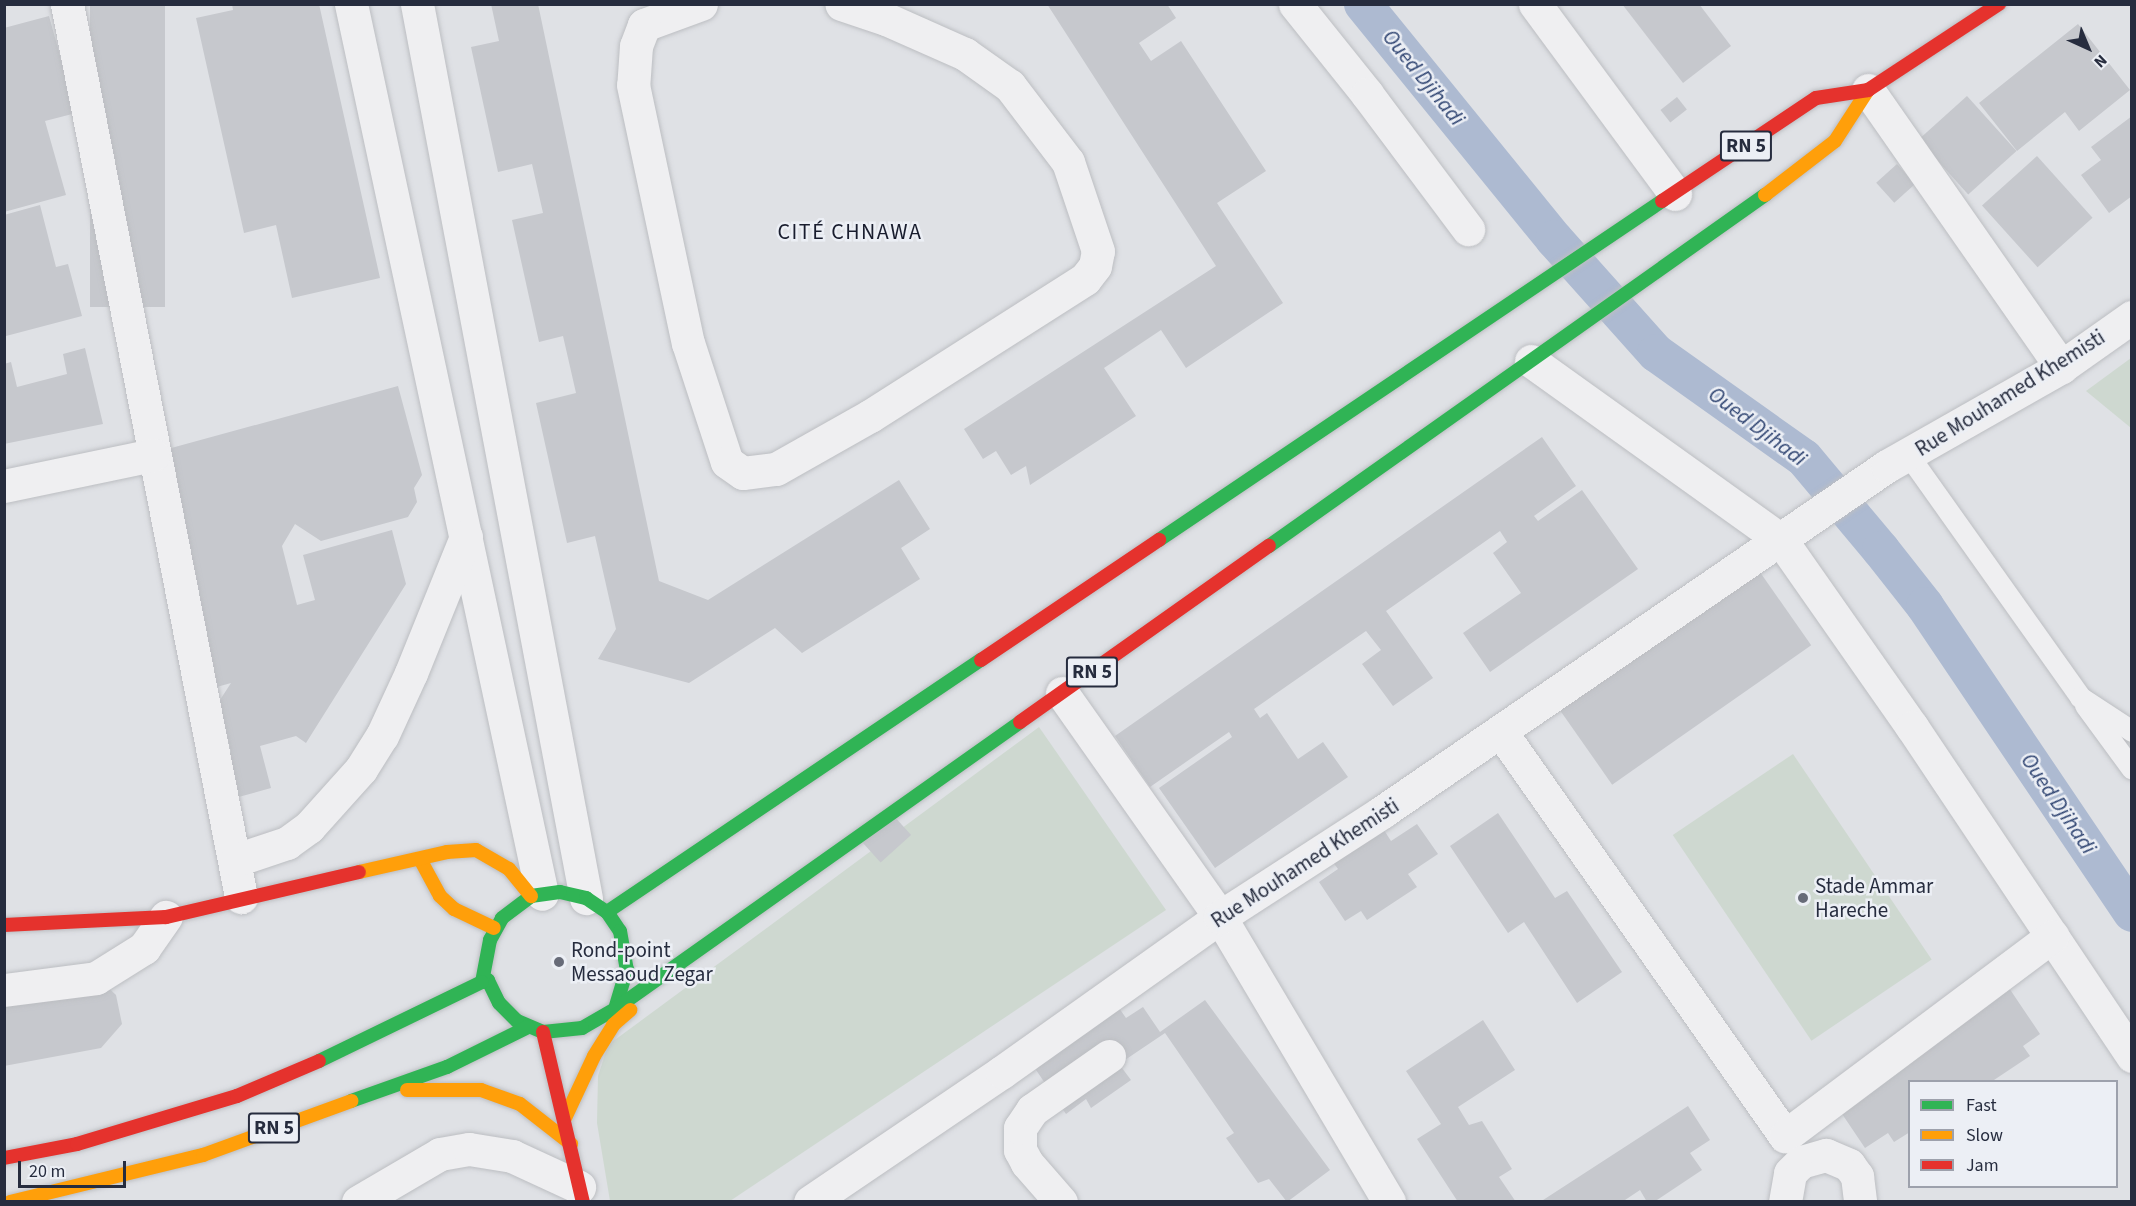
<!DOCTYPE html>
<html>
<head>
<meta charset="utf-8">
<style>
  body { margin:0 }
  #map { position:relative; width:2136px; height:1206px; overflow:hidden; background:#dfe1e5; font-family:"Source Sans 3",sans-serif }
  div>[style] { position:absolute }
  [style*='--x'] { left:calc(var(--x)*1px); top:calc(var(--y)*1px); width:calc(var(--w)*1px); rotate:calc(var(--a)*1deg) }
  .green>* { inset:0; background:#ced8d0; transform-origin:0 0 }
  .canal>* { height:38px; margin:-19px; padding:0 19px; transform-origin:19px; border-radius:19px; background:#adbad1 }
  .building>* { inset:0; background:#c6c8cd; transform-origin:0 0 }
  .roads { filter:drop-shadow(0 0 2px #bcbec2) drop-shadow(0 0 2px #bcbec2) }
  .lane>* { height:21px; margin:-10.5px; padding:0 10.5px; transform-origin:10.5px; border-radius:10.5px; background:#efeff1 }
  .street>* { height:33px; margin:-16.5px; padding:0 16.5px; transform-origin:16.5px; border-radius:16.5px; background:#efeff1 }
  .fast>* { height:14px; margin:-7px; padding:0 7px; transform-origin:7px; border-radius:7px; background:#30b455 }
  .slow>* { height:14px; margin:-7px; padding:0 7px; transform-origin:7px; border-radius:7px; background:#ff9f0a }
  .jam>* { height:14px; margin:-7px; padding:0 7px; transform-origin:7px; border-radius:7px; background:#e5322d }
  .dots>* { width:16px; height:16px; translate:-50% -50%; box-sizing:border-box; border:3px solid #eceff5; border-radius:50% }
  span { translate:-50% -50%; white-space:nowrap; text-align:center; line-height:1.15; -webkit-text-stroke:5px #eceff5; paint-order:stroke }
  .shield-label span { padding:2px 4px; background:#eceff5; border:2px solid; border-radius:4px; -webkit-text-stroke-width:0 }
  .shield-label { font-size:20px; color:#262c3e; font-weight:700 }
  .street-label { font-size:21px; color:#262c3e }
  .poi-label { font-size:21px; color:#262c3e }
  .left { translate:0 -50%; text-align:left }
  .water-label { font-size:22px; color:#304572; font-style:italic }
  .neighbourhood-label { font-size:22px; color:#191d2e; letter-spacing:1.5px }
  .frame { position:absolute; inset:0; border:6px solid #262c3e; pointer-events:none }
  .legend { position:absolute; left:1908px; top:1080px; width:210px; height:108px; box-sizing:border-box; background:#eceff5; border:2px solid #9da1ac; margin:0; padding:8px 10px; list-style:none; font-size:18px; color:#262c3e }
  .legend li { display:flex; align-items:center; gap:12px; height:30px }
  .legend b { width:30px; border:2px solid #9da1ac }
  .north { position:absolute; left:2058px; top:18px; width:60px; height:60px; -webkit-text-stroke:4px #eceff5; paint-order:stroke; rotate:136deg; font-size:16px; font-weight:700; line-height:24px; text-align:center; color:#262c3e }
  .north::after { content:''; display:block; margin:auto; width:21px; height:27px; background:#262c3e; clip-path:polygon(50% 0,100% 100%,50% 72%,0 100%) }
  .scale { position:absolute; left:18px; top:1161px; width:108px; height:27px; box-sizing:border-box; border:3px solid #262c3e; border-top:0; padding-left:8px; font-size:18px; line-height:21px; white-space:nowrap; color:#262c3e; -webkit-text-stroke:4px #eceff5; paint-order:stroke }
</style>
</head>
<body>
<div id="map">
  <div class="green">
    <i style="clip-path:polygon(2131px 358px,2131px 428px,2086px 391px)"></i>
    <i style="clip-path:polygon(1039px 727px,1166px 910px,730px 1201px,610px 1201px,597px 1123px,598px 1076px,608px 1045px)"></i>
    <i style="left:1793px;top:754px;width:248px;height:145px;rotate:56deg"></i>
  </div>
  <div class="canal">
    <i style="--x:1363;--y:4;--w:303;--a:50.9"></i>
    <i style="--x:1554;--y:239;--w:153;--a:48.2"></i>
    <i style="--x:1656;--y:353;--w:181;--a:35.4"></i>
    <i style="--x:1804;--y:458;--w:120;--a:50.1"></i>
    <i style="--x:1881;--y:550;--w:71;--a:51.8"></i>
    <i style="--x:1925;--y:606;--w:370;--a:56"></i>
  </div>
  <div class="building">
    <i style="left:90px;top:4px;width:75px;height:303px"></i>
    <i style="clip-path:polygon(232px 4px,319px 4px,380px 278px,292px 298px,276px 225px,244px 233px,196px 18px,233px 10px)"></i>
    <i style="clip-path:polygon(491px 4px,538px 4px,659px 581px,708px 600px,899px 480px,930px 529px,901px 548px,920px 579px,802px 653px,775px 628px,689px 683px,598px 659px,616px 629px,595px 536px,567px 543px,536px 403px,576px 393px,563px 336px,539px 342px,512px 220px,543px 213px,532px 164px,498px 172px,471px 47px,499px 41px)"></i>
    <i style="clip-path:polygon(1047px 4px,1167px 4px,1176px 18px,1139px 43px,1151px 61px,1181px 41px,1266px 171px,1217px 203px,1283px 303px,1186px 368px,1161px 330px,1104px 368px,1136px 416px,1030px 485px,1026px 466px,1011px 475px,996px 451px,983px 459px,964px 429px,1216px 266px)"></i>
    <i style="clip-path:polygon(1622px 4px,1699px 4px,1731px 46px,1683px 83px)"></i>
    <i style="clip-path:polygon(49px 16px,76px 113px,45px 121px,66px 195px,4px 212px,4px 28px)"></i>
    <i style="clip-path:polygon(2078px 24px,2130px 90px,2079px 131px,2065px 112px,2017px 151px,1979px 103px)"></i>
    <i style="left:1967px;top:96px;width:74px;height:65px;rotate:48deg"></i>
    <i style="left:1677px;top:97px;width:16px;height:21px;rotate:52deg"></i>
    <i style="clip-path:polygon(2132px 116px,2132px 196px,2109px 213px,2081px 175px,2101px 160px,2091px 147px)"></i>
    <i style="left:2037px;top:156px;width:83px;height:74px;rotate:48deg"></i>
    <i style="left:1897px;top:164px;width:27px;height:28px;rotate:48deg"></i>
    <i style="clip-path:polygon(40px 205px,56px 267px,68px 264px,82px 316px,6px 336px,4px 215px)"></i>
    <i style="clip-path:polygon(85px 348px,103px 424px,4px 444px,4px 364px,11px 362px,17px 387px,67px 374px,63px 354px)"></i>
    <i style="clip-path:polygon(398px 386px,422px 475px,414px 488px,417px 502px,408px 517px,321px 541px,295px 524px,282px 546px,297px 605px,315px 600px,303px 555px,392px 530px,406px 584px,306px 743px,296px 736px,260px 746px,271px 788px,235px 798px,225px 761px,231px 752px,218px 703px,231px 683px,206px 690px,164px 450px)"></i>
    <i style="clip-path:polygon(1542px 437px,1576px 486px,1534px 516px,1538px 521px,1582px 490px,1638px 569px,1490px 672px,1463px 633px,1521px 593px,1493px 553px,1507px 542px,1500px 531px,1386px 611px,1433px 678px,1393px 706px,1362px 664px,1381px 650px,1366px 631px,1254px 709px,1260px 718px,1267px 713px,1298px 759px,1323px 742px,1348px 777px,1215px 868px,1159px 788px,1232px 737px,1229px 732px,1150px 787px,1115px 736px)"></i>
    <i style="left:1755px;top:565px;width:98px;height:243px;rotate:55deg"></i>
    <i style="clip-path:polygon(1498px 813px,1555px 898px,1567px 891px,1622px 972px,1577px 1003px,1524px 922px,1508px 933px,1450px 846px)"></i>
    <i style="left:893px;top:815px;width:27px;height:41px;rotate:48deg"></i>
    <i style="clip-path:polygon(1417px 824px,1438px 854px,1408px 874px,1417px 887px,1367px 920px,1361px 911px,1345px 921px,1319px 882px,1338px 869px,1332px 861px,1382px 827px,1391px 841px)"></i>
    <i style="clip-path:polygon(99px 979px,116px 995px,122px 1024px,101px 1048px,4px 1066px,4px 996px)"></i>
    <i style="clip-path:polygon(2005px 982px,2040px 1034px,2023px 1046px,2030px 1056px,1991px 1082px,1910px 1082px,1910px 1132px,1894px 1142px,1888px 1133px,1865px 1148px,1832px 1099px)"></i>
    <i style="clip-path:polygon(1205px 1000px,1330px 1170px,1287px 1202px,1269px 1179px,1258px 1183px,1226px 1138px,1234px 1133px,1165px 1033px,1119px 1064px,1131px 1080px,1091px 1108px,1086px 1099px,1066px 1114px,1034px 1067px,1119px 1008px,1126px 1018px,1143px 1007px,1160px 1032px)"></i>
    <i style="clip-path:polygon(1483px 1020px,1515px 1070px,1458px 1107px,1469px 1125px,1482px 1121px,1512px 1169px,1499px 1177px,1516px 1202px,1458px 1202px,1417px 1139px,1441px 1124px,1406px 1071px)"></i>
    <i style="clip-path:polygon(1688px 1106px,1710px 1140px,1690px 1153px,1702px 1170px,1654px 1202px,1647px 1202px,1640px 1190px,1622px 1202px,1540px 1202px)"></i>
  </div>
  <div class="roads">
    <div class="lane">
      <i style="--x:1909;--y:456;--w:296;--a:54.6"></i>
      <i style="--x:2080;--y:697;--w:62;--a:33.2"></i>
      <i style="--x:2085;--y:705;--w:79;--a:53.7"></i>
    </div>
    <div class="street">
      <i style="--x:67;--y:4;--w:910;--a:78.97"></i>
      <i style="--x:351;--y:4;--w:910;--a:77.89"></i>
      <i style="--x:417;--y:4;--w:910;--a:79.3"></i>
      <i style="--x:701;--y:4;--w:61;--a:159.8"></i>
      <i style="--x:644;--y:25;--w:22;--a:111"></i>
      <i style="--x:636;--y:46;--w:39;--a:94"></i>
      <i style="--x:633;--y:85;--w:264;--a:78"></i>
      <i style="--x:688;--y:343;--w:125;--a:71.9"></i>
      <i style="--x:727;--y:462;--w:19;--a:35"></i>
      <i style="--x:743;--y:473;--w:33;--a:-7"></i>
      <i style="--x:776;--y:469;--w:108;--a:-29.4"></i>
      <i style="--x:870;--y:416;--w:255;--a:-32.5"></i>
      <i style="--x:1085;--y:279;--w:16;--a:-52"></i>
      <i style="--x:1095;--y:266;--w:15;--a:-79"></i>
      <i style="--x:1098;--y:251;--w:94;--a:-108.6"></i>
      <i style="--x:1068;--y:162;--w:96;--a:-127.3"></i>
      <i style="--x:1010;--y:86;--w:55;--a:-144.6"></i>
      <i style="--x:965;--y:54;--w:86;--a:-156.1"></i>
      <i style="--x:886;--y:19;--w:47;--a:-161.6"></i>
      <i style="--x:1295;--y:4;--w:115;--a:51.3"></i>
      <i style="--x:1367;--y:94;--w:169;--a:53.2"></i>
      <i style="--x:1535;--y:4;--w:236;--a:53.6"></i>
      <i style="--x:1868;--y:90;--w:338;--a:55.1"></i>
      <i style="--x:1531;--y:361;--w:307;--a:35.6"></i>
      <i style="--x:1781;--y:540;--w:228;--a:55"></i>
      <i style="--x:1912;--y:727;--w:396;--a:56.2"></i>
      <i style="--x:4;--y:486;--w:152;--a:-11.8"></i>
      <i style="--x:1062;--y:693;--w:274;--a:54.8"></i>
      <i style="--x:1220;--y:917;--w:331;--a:59.3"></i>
      <i style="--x:1501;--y:732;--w:494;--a:54.9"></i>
      <i style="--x:1785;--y:1136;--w:334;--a:-36.8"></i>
      <i style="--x:236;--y:860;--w:54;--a:-18.4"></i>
      <i style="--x:287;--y:843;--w:27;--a:-36"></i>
      <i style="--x:309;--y:827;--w:78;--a:-48.1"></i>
      <i style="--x:361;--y:769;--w:39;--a:-58"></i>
      <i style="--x:382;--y:736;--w:69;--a:-65.3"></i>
      <i style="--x:411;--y:673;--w:147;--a:-68"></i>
      <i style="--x:4;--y:990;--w:93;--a:-7.4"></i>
      <i style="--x:96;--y:978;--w:57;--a:-32"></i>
      <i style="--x:144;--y:948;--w:38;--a:-55"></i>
      <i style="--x:358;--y:1202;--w:95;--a:-30.3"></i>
      <i style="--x:440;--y:1154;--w:29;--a:-10"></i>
      <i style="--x:469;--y:1149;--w:44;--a:9.2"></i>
      <i style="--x:512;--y:1156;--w:74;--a:24.8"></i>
      <i style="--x:810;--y:1202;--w:232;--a:-34.1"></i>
      <i style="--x:1002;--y:1072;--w:267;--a:-35.4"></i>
      <i style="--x:1220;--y:917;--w:193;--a:-32.9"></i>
      <i style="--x:1382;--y:812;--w:612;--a:-34.42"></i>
      <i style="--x:1887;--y:466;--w:200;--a:-29.6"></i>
      <i style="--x:2061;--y:367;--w:87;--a:-35.2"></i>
      <i style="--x:1061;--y:1202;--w:52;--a:-131.1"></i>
      <i style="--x:1027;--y:1163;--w:15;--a:-118"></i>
      <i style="--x:1020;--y:1150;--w:22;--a:-90"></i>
      <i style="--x:1020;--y:1128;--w:22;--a:-56"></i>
      <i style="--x:1032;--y:1110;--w:94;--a:-35"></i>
      <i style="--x:1785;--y:1202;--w:29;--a:-80"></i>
      <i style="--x:1790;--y:1173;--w:16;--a:-45"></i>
      <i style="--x:1801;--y:1162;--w:26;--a:-16"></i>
      <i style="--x:1826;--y:1155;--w:25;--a:23"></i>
      <i style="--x:1849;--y:1165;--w:14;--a:54"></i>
      <i style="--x:1857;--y:1176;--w:26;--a:83"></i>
    </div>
    <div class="fast">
      <i style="--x:1159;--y:540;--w:607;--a:-33.98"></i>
      <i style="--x:1269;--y:546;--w:608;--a:-35.29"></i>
      <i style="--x:560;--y:892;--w:27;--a:13"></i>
      <i style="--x:586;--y:898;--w:25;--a:34"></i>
      <i style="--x:607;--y:912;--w:23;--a:56"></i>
      <i style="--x:620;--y:931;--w:39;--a:80"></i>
      <i style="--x:627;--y:969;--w:42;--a:106.7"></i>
      <i style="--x:615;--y:1009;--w:38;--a:150"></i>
      <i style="--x:582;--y:1028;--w:39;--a:174"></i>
      <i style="--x:543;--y:1032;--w:28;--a:-157"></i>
      <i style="--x:517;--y:1021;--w:25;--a:-135"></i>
      <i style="--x:499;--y:1003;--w:25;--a:-116"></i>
      <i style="--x:488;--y:980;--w:6;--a:162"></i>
      <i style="--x:482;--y:982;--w:43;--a:-79.2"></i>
      <i style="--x:490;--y:940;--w:25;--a:-61"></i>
      <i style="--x:502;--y:918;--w:36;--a:-37"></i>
      <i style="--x:531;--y:896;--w:29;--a:-8"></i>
      <i style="--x:607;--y:912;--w:451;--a:-34"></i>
      <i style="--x:615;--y:1009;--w:496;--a:-35.3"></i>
      <i style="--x:319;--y:1061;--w:181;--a:-25.9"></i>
      <i style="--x:351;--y:1101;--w:102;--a:-19.5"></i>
      <i style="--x:447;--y:1067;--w:90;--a:-26.3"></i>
    </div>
    <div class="slow">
      <i style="--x:1765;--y:195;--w:88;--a:-37.6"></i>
      <i style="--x:1835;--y:141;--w:61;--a:-57.1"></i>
      <i style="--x:420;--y:859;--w:42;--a:61.6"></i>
      <i style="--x:440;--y:896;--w:19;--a:43"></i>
      <i style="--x:454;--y:909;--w:44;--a:25.4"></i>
      <i style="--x:359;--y:872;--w:90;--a:-12.8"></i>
      <i style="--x:447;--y:852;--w:29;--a:-4"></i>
      <i style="--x:476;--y:850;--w:38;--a:30"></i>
      <i style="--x:509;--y:869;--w:35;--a:51"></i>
      <i style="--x:407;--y:1090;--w:74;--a:0"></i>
      <i style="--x:481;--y:1090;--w:41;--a:19.7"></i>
      <i style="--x:520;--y:1104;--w:65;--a:38.1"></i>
      <i style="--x:565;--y:1118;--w:68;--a:-64.9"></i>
      <i style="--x:594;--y:1056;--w:36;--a:-58"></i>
      <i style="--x:613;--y:1025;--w:23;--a:-41"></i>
      <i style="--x:10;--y:1202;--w:199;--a:-13.7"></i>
      <i style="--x:203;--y:1155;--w:158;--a:-20"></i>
    </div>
    <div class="jam">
      <i style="--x:1662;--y:201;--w:185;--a:-33.8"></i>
      <i style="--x:1816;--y:98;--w:53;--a:-8.7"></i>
      <i style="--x:1868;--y:90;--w:157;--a:-33.3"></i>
      <i style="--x:981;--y:660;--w:215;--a:-34"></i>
      <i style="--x:1020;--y:722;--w:305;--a:-35.3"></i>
      <i style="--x:4;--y:925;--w:162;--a:-2.8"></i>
      <i style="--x:166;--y:917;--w:198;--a:-13.1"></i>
      <i style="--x:543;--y:1032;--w:175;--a:76.8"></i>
      <i style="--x:4;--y:1158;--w:74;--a:-10.9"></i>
      <i style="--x:77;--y:1144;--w:167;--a:-16.7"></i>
      <i style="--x:237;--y:1096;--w:89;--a:-23.1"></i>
    </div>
  </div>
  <div class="dots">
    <i style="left:1803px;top:898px;background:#676b78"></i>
    <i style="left:559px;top:962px;background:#676b78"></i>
  </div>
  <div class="shield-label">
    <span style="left:1746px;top:146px">RN 5</span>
    <span style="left:1092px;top:672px">RN 5</span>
    <span style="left:274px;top:1128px">RN 5</span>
  </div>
  <div class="street-label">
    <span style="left:2010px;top:393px;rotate:-32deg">Rue Mouhamed Khemisti</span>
    <span style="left:1305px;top:863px;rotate:-33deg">Rue Mouhamed Khemisti</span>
  </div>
  <div class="poi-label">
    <span class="left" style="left:1815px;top:898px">Stade Ammar<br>Hareche</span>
    <span class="left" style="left:571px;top:962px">Rond-point<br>Messaoud Zegar</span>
  </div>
  <div class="water-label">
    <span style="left:1423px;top:78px;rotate:51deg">Oued Djihadi</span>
    <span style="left:1757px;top:427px;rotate:37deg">Oued Djihadi</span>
    <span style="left:2058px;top:804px;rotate:56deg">Oued Djihadi</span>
  </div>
  <div class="neighbourhood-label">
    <span style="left:850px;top:233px">CITÉ CHNAWA</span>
  </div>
  <div class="frame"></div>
  <ul class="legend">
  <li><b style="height:8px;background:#30b455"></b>Fast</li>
  <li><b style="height:8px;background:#ff9f0a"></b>Slow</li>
  <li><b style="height:8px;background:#e5322d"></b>Jam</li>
  </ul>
  <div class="north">N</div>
  <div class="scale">20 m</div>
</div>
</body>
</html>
